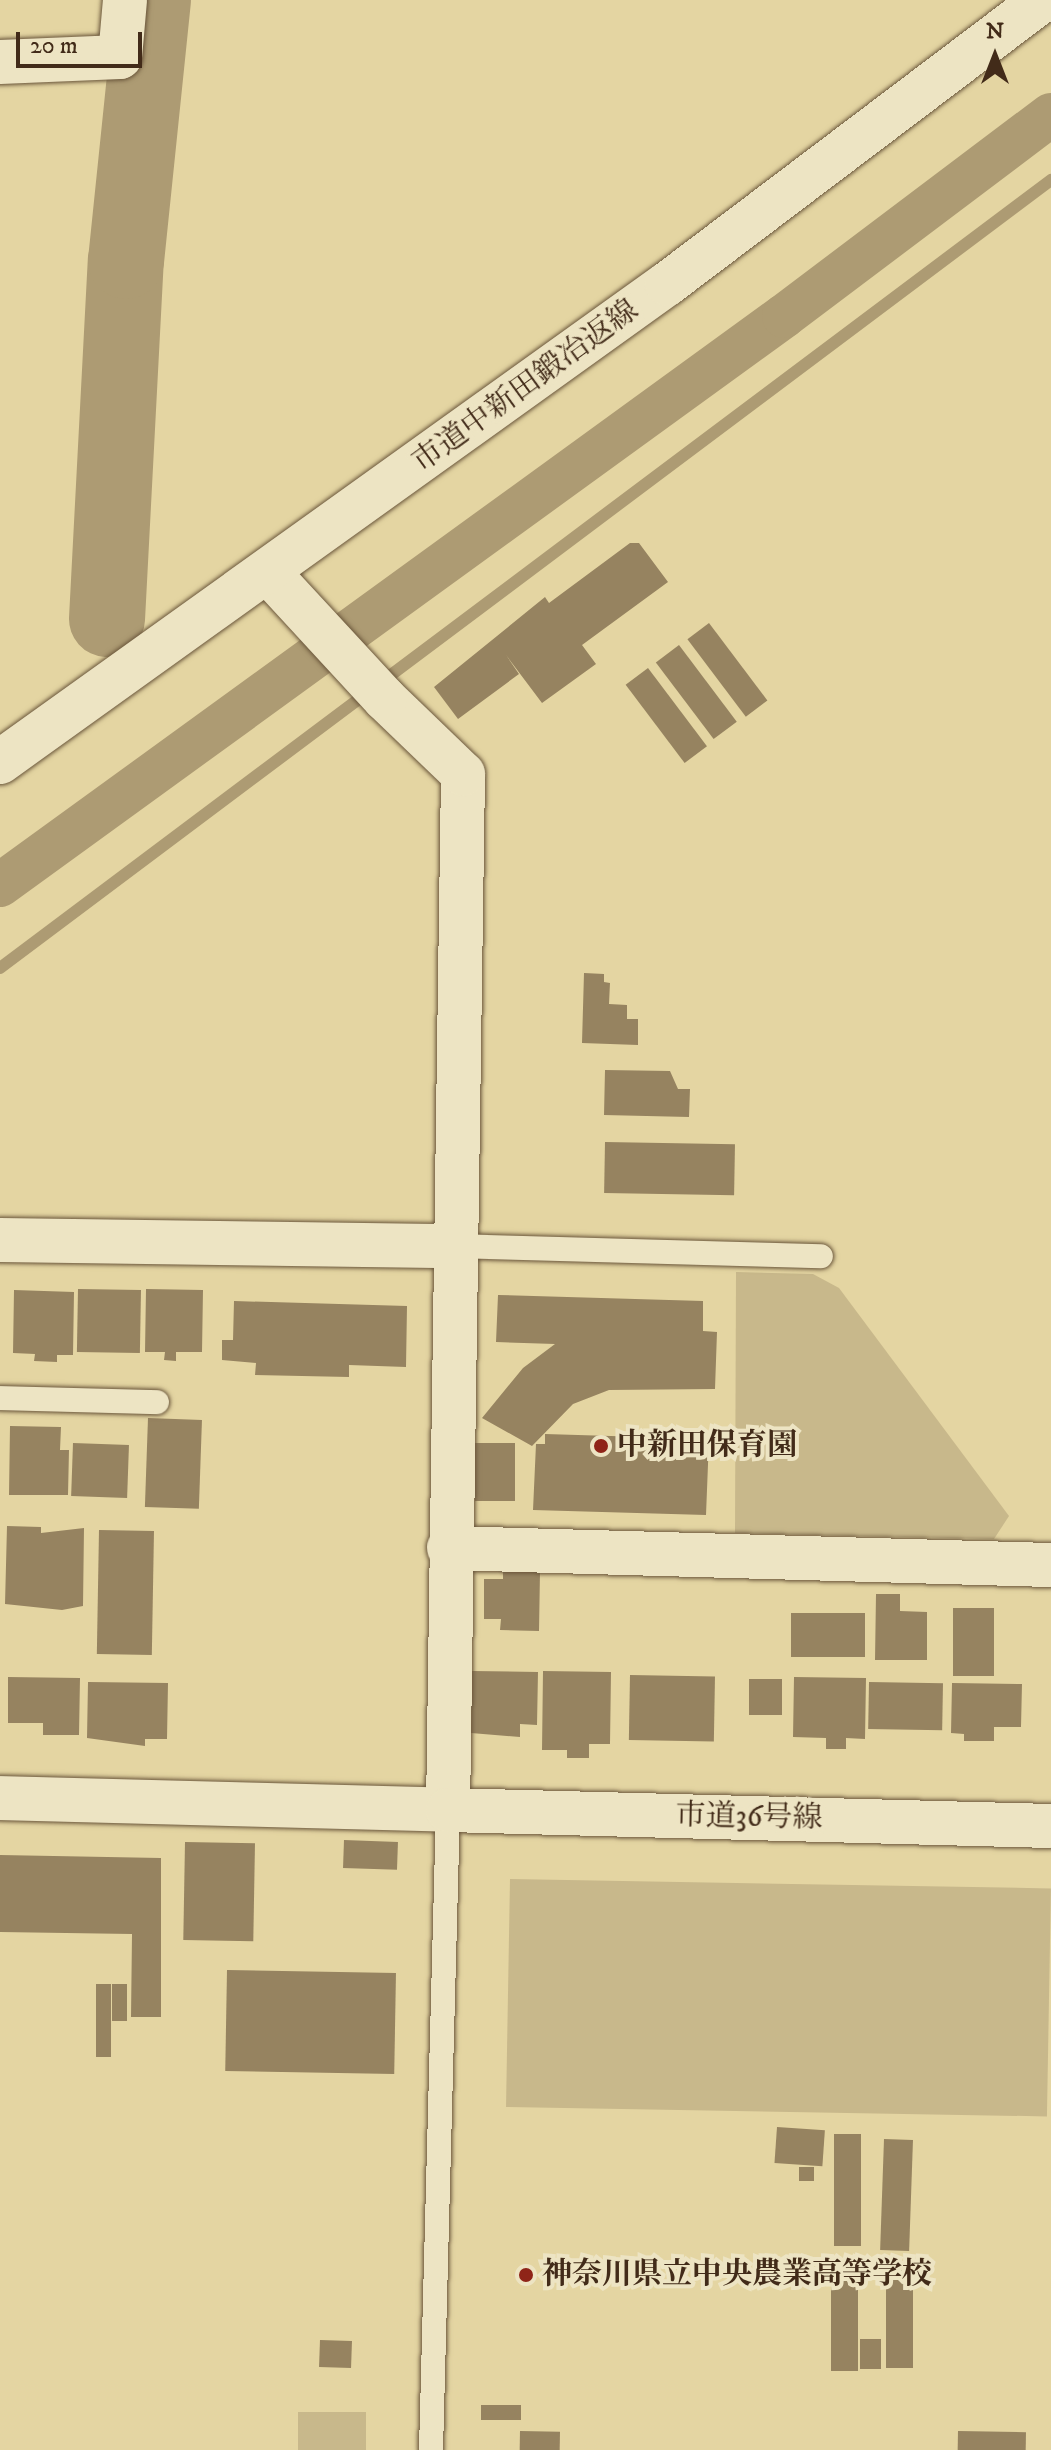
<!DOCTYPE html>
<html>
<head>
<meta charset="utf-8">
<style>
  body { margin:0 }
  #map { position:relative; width:1051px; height:2450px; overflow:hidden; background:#e4d5a2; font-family:"IM FELL DW Pica","Noto Serif JP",serif }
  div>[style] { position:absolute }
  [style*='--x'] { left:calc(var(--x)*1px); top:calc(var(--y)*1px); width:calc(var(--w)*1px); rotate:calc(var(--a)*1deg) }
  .green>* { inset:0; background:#c8b88b; transform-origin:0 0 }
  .stream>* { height:12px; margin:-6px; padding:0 6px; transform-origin:6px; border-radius:6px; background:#ad9b73 }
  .canal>* { height:44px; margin:-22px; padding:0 22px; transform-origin:22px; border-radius:22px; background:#ad9b73 }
  .river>* { height:76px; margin:-38px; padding:0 38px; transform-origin:38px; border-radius:38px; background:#ad9b73 }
  .building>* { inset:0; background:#968360; transform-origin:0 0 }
  .roads { filter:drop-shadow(0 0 2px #6a563b) drop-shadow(0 0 2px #6a563b) }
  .lane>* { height:24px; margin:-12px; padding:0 12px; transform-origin:12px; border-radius:12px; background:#ede4c3 }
  .street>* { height:44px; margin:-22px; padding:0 22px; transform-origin:22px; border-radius:22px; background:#ede4c3 }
  .secondary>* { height:44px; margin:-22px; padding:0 22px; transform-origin:22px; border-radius:22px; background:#ede4c3 }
  .dots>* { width:22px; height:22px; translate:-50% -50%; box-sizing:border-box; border:4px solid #ede4c3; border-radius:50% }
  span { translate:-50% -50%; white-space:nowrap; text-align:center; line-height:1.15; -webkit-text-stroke:8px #ede4c3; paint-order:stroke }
  .street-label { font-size:30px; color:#422b19 }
  .poi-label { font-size:30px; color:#422b19; font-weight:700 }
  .left { translate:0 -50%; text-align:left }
  .north { position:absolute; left:955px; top:16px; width:80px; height:80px; -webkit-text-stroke:6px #ede4c3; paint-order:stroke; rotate:0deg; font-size:22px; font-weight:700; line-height:32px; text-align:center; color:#422b19 }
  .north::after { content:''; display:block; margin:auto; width:28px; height:36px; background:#422b19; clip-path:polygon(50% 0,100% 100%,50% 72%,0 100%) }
  .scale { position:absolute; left:16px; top:32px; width:126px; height:36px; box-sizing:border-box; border:4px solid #422b19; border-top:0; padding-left:10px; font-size:24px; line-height:28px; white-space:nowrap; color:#422b19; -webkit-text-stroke:6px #ede4c3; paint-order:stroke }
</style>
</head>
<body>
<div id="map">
  <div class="green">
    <i style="clip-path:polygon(736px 1272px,813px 1274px,839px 1288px,1009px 1516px,994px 1539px,735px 1533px)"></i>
    <i style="left:510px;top:1879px;width:541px;height:228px;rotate:1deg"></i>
    <i style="left:298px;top:2412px;width:68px;height:38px"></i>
  </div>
  <div class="stream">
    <i style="--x:0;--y:968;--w:1314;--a:-36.86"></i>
  </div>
  <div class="canal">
    <i style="--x:0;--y:885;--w:969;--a:-35.97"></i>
    <i style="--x:784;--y:316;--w:334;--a:-37"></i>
  </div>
  <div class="river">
    <i style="--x:107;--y:619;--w:359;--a:-87"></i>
    <i style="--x:126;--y:261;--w:262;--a:-84.1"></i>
  </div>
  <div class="building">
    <i style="clip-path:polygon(630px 543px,639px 543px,668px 582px,582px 645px,596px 664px,542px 703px,506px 655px,519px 674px,458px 719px,434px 687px,545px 597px,549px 603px)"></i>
    <i style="left:709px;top:623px;width:97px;height:27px;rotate:53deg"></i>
    <i style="left:679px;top:645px;width:96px;height:29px;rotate:53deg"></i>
    <i style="left:648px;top:668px;width:98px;height:28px;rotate:53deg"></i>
    <i style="clip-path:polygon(584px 973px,604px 974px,604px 982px,610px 983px,609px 1004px,627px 1005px,627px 1019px,638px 1019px,638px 1045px,582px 1043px)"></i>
    <i style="clip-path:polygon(605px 1070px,670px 1071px,678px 1089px,690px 1089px,689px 1117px,604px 1115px)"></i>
    <i style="left:605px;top:1142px;width:130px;height:51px;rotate:1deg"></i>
    <i style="left:78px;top:1289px;width:63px;height:63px;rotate:1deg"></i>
    <i style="clip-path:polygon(146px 1289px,203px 1290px,202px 1352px,176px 1352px,176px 1361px,164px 1360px,165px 1352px,145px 1352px)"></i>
    <i style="clip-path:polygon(14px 1290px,74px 1292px,73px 1355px,57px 1355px,57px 1362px,34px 1361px,35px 1354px,13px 1353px)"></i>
    <i style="clip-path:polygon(498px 1295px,703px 1301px,703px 1331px,717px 1332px,715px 1389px,609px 1390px,573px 1404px,532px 1446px,482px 1418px,523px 1368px,555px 1344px,496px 1342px)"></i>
    <i style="clip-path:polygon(234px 1301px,407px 1306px,406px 1367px,349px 1365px,349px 1377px,255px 1375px,256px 1363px,222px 1360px,222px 1340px,233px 1340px)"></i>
    <i style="left:148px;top:1418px;width:54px;height:89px;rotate:2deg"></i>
    <i style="clip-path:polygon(10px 1426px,61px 1427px,60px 1450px,69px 1450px,68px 1495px,9px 1495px)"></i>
    <i style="clip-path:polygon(545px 1434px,709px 1439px,706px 1515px,533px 1510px,536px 1444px,545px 1444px)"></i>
    <i style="left:73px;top:1443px;width:56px;height:53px;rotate:2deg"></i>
    <i style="left:475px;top:1443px;width:40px;height:58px"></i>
    <i style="clip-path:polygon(7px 1526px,41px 1527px,41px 1533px,84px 1528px,83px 1606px,62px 1610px,5px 1604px)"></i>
    <i style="left:99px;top:1530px;width:55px;height:124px;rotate:1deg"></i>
    <i style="clip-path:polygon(503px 1572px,540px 1572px,539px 1631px,500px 1630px,501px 1619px,484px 1619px,484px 1579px,503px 1579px)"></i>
    <i style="clip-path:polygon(876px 1594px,900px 1594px,900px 1611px,927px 1612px,927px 1660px,875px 1660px)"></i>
    <i style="left:953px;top:1608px;width:41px;height:68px"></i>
    <i style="left:791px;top:1613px;width:74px;height:44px"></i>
    <i style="clip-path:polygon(472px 1671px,538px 1672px,537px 1725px,520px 1724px,520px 1737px,471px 1733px)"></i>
    <i style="clip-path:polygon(543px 1671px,611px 1672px,610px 1744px,589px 1744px,589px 1758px,567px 1758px,567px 1750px,542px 1750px)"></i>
    <i style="left:630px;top:1675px;width:85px;height:65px;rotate:1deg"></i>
    <i style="clip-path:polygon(8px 1677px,80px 1678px,79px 1735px,43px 1735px,43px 1723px,8px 1723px)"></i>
    <i style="clip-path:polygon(794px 1677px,866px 1678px,865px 1739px,846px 1738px,846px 1749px,826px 1749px,826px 1738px,793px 1737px)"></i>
    <i style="left:749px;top:1679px;width:33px;height:36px"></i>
    <i style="clip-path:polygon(88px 1682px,168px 1683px,167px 1739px,145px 1739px,145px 1746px,87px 1738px)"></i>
    <i style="left:869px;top:1682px;width:74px;height:47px;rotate:1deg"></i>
    <i style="clip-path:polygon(952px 1683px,1022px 1684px,1021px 1727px,994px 1727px,994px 1741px,964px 1741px,964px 1734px,951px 1733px)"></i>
    <i style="left:344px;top:1840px;width:54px;height:28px;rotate:2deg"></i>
    <i style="left:185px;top:1842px;width:70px;height:98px;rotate:1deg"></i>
    <i style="clip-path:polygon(0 1855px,161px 1858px,161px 2017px,131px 2017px,132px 1934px,0 1932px)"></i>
    <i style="left:227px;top:1970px;width:169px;height:101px;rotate:1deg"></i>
    <i style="left:96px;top:1984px;width:15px;height:73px"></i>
    <i style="left:112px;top:1984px;width:15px;height:37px"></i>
    <i style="left:777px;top:2127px;width:48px;height:36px;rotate:4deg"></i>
    <i style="left:834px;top:2134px;width:27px;height:112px"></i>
    <i style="left:884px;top:2139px;width:29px;height:111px;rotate:2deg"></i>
    <i style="left:799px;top:2167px;width:15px;height:14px"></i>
    <i style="left:831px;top:2265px;width:27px;height:106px"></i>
    <i style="left:886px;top:2268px;width:27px;height:100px"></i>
    <i style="left:860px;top:2339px;width:21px;height:30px"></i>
    <i style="left:320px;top:2340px;width:32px;height:27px;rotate:2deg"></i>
    <i style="left:481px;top:2405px;width:40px;height:15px"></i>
    <i style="left:520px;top:2431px;width:40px;height:19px;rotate:1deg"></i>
    <i style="left:958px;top:2431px;width:68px;height:19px;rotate:1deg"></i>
  </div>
  <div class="roads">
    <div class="lane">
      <i style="--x:455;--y:1246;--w:366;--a:1.6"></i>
      <i style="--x:0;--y:1398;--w:157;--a:1.5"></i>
      <i style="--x:431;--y:2450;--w:640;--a:-88.48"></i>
    </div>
    <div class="street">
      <i style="--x:0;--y:62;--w:120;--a:-2.4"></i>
      <i style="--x:120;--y:57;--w:57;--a:-85"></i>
      <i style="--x:0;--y:1240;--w:455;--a:0.8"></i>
      <i style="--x:449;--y:1548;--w:602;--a:1.62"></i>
      <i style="--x:0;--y:1798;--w:448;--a:1.5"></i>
      <i style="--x:448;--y:1810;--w:1036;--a:-89.17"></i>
      <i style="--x:463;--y:774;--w:108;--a:-136.1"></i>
      <i style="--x:385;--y:699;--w:173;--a:-132.7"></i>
    </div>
    <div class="secondary">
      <i style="--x:0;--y:762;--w:821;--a:-35.63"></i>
      <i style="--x:667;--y:284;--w:471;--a:-37.1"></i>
      <i style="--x:448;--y:1810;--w:603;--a:1.52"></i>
    </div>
  </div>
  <div class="dots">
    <i style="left:601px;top:1446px;background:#8f2418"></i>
    <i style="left:526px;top:2275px;background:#8f2418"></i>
  </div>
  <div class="street-label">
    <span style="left:526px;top:387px;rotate:-36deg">市道中新田鍛冶返線</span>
    <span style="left:749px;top:1818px;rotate:1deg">市道36号線</span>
  </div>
  <div class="poi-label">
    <span class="left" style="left:617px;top:1446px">中新田保育園</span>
    <span class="left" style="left:542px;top:2275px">神奈川県立中央農業高等学校</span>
  </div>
  <div class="north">N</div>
  <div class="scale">20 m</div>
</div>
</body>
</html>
